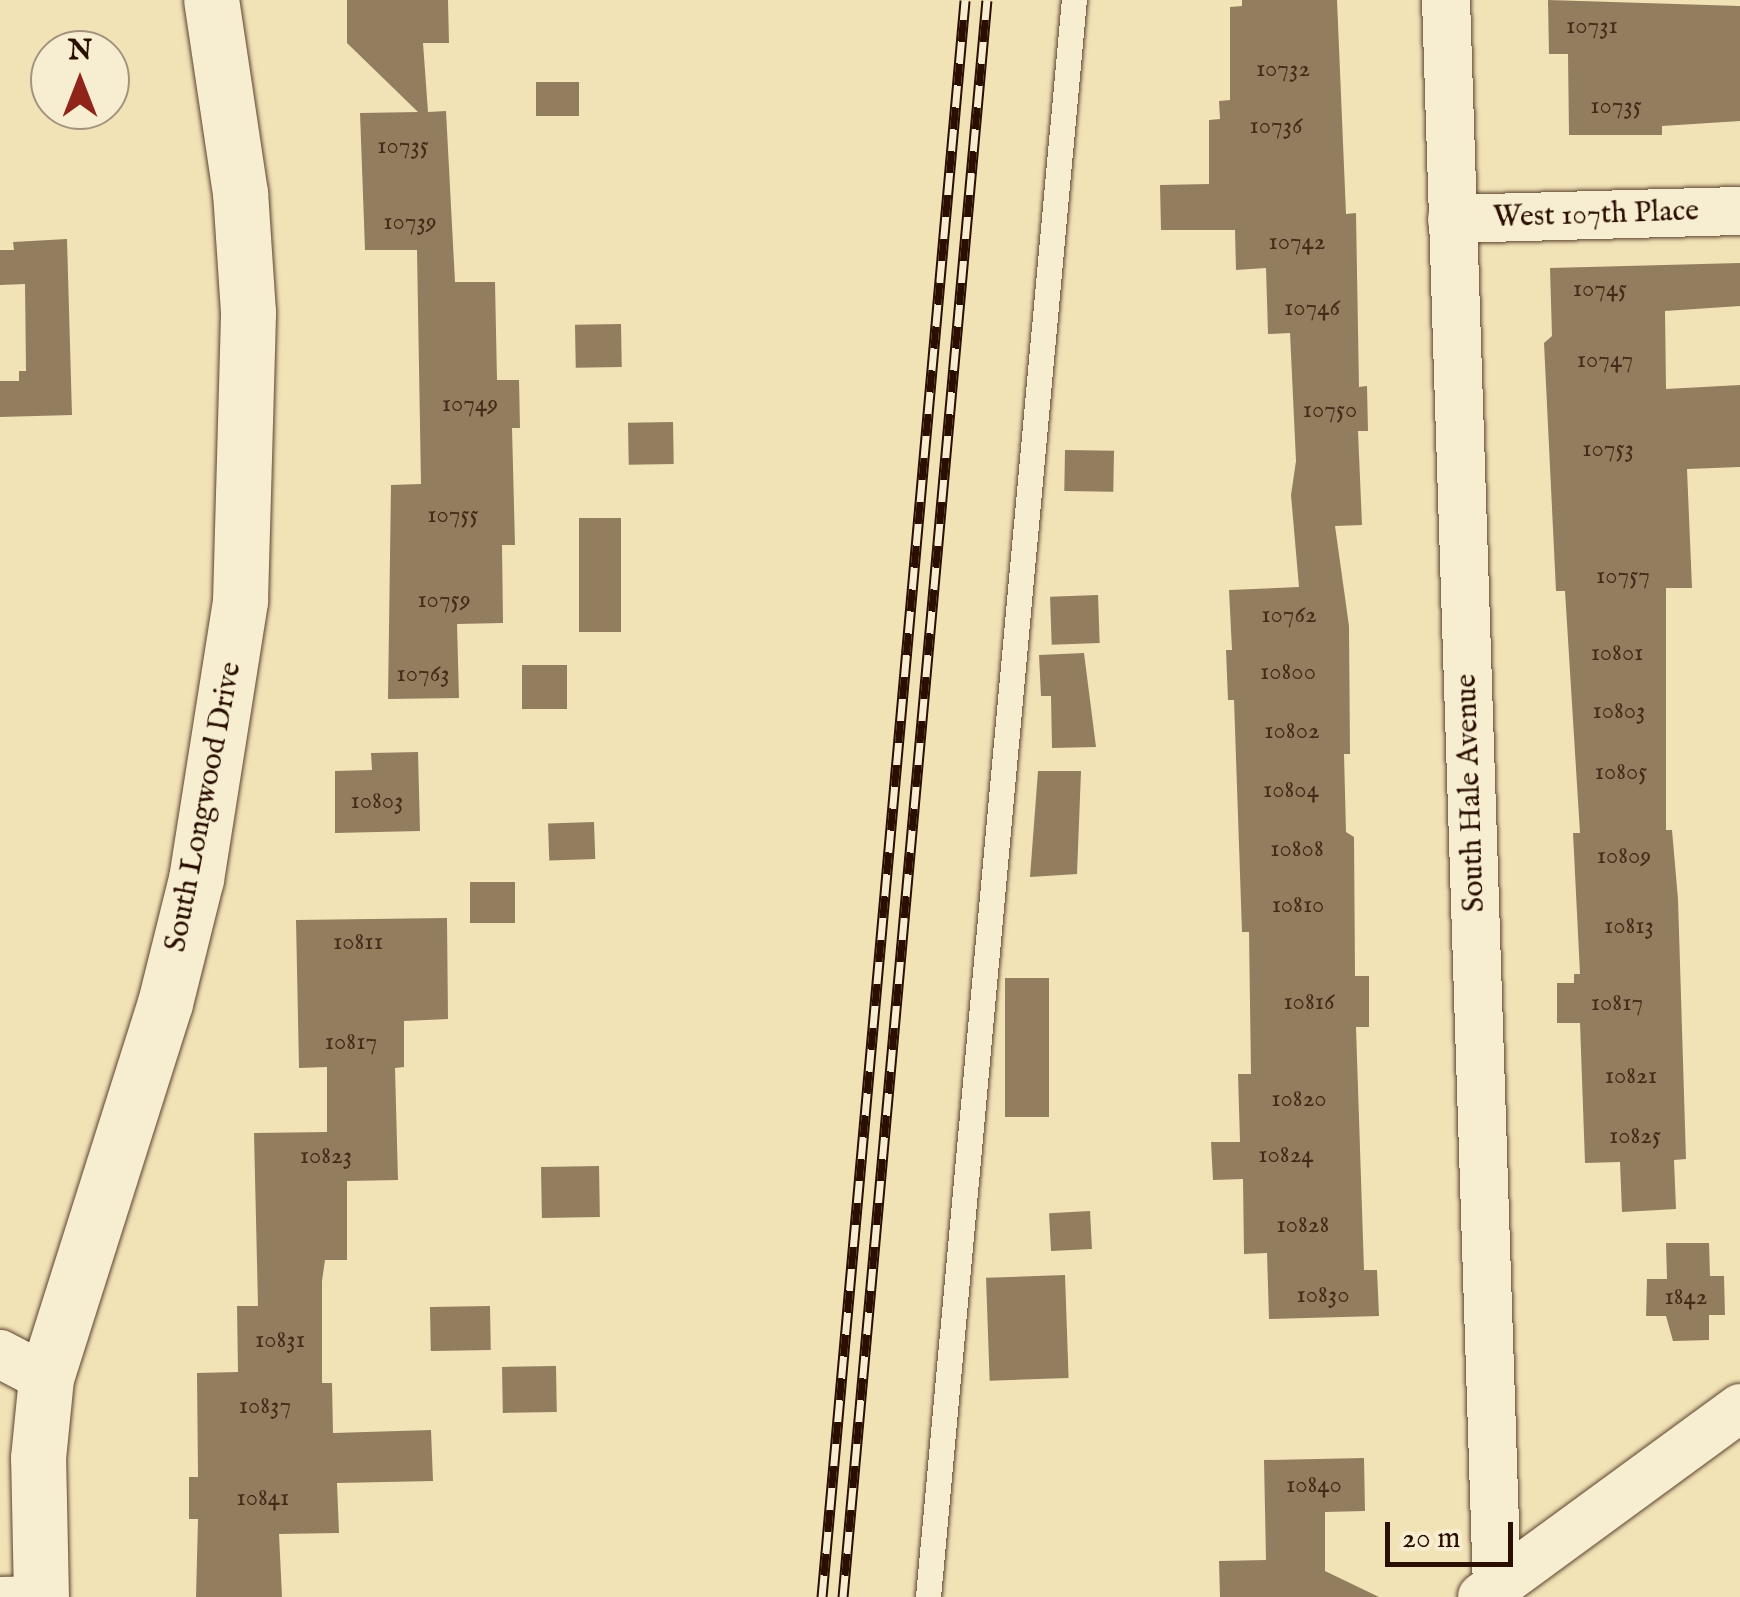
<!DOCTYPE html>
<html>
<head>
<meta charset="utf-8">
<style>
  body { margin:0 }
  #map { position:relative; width:1740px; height:1597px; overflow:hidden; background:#f2e3b7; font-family:"IM FELL English",serif }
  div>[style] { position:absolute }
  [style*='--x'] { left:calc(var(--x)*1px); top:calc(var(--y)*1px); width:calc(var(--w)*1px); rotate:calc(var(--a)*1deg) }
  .building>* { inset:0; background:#927d5f; transform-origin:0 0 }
  .roads { filter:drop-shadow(0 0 2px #5c432e) drop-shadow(0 0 2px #5c432e) }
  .lane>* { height:25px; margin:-12.5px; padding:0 12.5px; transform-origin:12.5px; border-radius:12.5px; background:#f7edd0 }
  .street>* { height:48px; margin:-24px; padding:0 24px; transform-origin:24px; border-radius:24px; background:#f7edd0 }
  .secondary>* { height:55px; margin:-27.5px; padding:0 27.5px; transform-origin:27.5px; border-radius:27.5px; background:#f7edd0 }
  .rail>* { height:11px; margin-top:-5.5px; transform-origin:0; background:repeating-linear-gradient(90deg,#f7edd0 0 22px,#2a0e00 0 44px); box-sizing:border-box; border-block:2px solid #2a0e00 }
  span { translate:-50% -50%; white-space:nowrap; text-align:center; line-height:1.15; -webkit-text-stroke:9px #f7edd0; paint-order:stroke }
  .number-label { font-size:25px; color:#442a18 }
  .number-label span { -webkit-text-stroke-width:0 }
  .street-label { font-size:30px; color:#2a0e00 }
  .north { position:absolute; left:30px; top:30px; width:100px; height:100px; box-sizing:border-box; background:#f7edd0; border:2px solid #a5947d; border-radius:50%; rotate:0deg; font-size:28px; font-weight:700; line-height:40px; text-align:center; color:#2a0e00 }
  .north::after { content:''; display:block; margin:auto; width:35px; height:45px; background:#8f2418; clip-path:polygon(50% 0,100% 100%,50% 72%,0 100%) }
  .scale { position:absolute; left:1385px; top:1522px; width:128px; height:45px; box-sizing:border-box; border:5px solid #2a0e00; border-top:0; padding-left:12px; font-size:30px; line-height:35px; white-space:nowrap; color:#2a0e00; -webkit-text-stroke:8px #f7edd0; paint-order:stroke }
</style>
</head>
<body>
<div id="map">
  <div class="building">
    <i style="clip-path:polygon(347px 0,448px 0,449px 43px,423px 43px,428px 112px,446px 111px,455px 282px,495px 282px,497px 380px,519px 380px,520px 428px,512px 428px,515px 545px,502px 545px,503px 623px,457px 624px,459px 698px,388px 699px,391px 485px,421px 484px,417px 250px,365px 250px,360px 113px,418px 112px,347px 43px)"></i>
    <i style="clip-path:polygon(1242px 0,1337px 0,1346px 214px,1356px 213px,1359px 387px,1367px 386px,1368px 431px,1358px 431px,1362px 525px,1335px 526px,1349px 626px,1350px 754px,1344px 754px,1346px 832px,1354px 837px,1355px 976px,1369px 976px,1369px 1027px,1356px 1027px,1364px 1270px,1377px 1270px,1379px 1316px,1269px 1319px,1267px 1253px,1244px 1254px,1243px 1179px,1213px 1180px,1211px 1142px,1240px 1142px,1238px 1074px,1251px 1074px,1249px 932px,1242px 932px,1234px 700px,1228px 700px,1226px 650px,1232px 650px,1229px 590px,1299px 587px,1291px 495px,1296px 461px,1290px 333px,1268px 334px,1266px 268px,1236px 270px,1235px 230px,1161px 230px,1160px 185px,1209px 184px,1209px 120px,1220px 119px,1219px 101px,1230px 100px,1230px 7px,1242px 6px)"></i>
    <i style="clip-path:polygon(1548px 0,1740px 6px,1740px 121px,1662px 126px,1662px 135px,1569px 135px,1568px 54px,1549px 54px)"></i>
    <i style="left:536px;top:82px;width:43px;height:34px"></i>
    <i style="clip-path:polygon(67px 239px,72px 415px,0 417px,0 381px,19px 381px,19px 371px,26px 371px,25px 284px,0 285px,0 250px,14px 250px,13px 242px)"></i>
    <i style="clip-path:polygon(1740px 263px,1740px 306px,1665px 311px,1666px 389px,1740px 385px,1740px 467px,1687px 469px,1692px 588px,1666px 588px,1666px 830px,1672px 830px,1678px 899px,1686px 1159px,1674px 1160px,1676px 1209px,1622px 1212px,1620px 1162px,1585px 1163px,1580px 1023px,1557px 1023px,1557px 983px,1574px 983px,1574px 974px,1580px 974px,1573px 833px,1580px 833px,1565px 591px,1556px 591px,1544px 343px,1552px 336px,1550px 268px)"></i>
    <i style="left:621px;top:324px;width:43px;height:46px;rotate:89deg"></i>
    <i style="left:673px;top:422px;width:42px;height:45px;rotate:89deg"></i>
    <i style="left:1065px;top:450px;width:49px;height:41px;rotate:1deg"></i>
    <i style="left:579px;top:518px;width:42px;height:114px"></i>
    <i style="left:1098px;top:595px;width:48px;height:48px;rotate:88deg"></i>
    <i style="clip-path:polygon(1084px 653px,1096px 747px,1052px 748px,1051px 696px,1041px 696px,1039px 655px)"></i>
    <i style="left:522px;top:665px;width:45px;height:44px"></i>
    <i style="clip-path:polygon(418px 752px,420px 831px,335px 833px,335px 771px,372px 770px,371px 753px)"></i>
    <i style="clip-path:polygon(1038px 771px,1081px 771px,1077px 874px,1030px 877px)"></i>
    <i style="left:594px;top:822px;width:37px;height:46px;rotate:88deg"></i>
    <i style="left:515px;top:882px;width:41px;height:45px;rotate:90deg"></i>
    <i style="clip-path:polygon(447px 918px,448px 1019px,404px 1021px,404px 1067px,395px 1068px,398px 1180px,347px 1181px,347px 1260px,325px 1260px,322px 1281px,322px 1383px,332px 1383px,333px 1433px,431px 1430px,433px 1481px,337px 1483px,339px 1533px,279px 1534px,282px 1597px,196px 1597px,198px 1519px,189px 1519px,189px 1477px,198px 1477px,197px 1373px,238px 1372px,237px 1306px,258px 1306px,254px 1133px,327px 1132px,327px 1067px,299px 1068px,296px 920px)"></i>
    <i style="left:1049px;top:978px;width:139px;height:44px;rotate:90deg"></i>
    <i style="left:599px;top:1166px;width:51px;height:58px;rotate:89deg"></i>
    <i style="left:1090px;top:1211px;width:38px;height:41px;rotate:87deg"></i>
    <i style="clip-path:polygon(1666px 1243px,1709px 1243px,1710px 1276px,1724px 1276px,1725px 1315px,1709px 1315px,1709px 1340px,1673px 1341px,1666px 1316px,1646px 1316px,1647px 1279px,1667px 1279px)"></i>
    <i style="left:1065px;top:1275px;width:103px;height:79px;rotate:88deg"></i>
    <i style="left:490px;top:1306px;width:44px;height:60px;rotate:89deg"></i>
    <i style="left:556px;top:1366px;width:46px;height:54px;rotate:89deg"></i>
    <i style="clip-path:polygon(1364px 1458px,1365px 1511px,1325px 1512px,1325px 1571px,1379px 1597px,1220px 1597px,1219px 1561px,1266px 1560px,1264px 1460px)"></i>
  </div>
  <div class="roads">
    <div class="lane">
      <i style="--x:0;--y:1589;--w:40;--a:-1.4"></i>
      <i style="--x:928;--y:1597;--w:1604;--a:-84.78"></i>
    </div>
    <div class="street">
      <i style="--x:1446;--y:0;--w:1586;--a:88.16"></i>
      <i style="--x:1452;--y:219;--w:288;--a:-1.6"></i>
      <i style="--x:0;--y:1354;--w:52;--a:27.6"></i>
      <i style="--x:1482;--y:1597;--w:320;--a:-36.2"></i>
    </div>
    <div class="secondary">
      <i style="--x:41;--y:1597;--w:139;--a:-91.2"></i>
      <i style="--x:38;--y:1458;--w:80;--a:-84.3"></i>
      <i style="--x:46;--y:1378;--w:393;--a:-72.4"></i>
      <i style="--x:165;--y:1003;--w:128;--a:-76"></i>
      <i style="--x:196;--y:879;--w:281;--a:-81"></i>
      <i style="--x:240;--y:601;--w:289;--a:-88.4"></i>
      <i style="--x:248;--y:312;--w:119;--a:-93.8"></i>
      <i style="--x:240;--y:193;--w:195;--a:-98.5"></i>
    </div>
  </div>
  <div class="rail">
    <i style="--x:822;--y:1597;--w:1603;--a:-84.88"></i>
    <i style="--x:843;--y:1597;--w:1603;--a:-84.85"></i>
  </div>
  <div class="number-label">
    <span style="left:1592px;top:26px">10731</span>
    <span style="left:1283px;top:69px">10732</span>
    <span style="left:1616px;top:106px">10735</span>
    <span style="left:1276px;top:126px">10736</span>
    <span style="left:403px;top:146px">10735</span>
    <span style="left:410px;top:222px">10739</span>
    <span style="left:1297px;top:242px">10742</span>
    <span style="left:1600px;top:289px">10745</span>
    <span style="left:1312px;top:308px">10746</span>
    <span style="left:1605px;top:360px">10747</span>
    <span style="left:470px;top:404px">10749</span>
    <span style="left:1330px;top:410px">10750</span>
    <span style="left:1608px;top:449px">10753</span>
    <span style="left:453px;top:515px">10755</span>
    <span style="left:1623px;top:576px">10757</span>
    <span style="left:444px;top:600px">10759</span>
    <span style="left:1289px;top:615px">10762</span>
    <span style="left:1617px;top:653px">10801</span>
    <span style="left:1288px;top:672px">10800</span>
    <span style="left:423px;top:674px">10763</span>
    <span style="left:1619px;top:711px">10803</span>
    <span style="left:1292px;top:731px">10802</span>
    <span style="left:1621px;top:772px">10805</span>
    <span style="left:1291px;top:790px">10804</span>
    <span style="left:377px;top:801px">10803</span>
    <span style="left:1297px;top:849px">10808</span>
    <span style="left:1624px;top:856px">10809</span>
    <span style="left:1298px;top:905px">10810</span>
    <span style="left:1629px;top:926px">10813</span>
    <span style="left:358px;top:942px">10811</span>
    <span style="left:1309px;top:1002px">10816</span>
    <span style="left:1617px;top:1003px">10817</span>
    <span style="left:351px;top:1042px">10817</span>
    <span style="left:1631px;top:1076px">10821</span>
    <span style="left:1299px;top:1099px">10820</span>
    <span style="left:1635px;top:1136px">10825</span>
    <span style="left:1286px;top:1155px">10824</span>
    <span style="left:326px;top:1156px">10823</span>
    <span style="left:1303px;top:1225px">10828</span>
    <span style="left:1323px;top:1295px">10830</span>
    <span style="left:1686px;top:1297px">1842</span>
    <span style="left:280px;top:1340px">10831</span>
    <span style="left:265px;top:1406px">10837</span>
    <span style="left:1314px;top:1485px">10840</span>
    <span style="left:263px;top:1498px">10841</span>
  </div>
  <div class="street-label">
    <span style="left:1596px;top:215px;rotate:-2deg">West 107th Place</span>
    <span style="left:1471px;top:793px;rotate:-92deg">South Hale Avenue</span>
    <span style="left:204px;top:807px;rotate:-79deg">South Longwood Drive</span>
  </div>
  <div class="north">N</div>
  <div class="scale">20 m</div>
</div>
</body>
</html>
